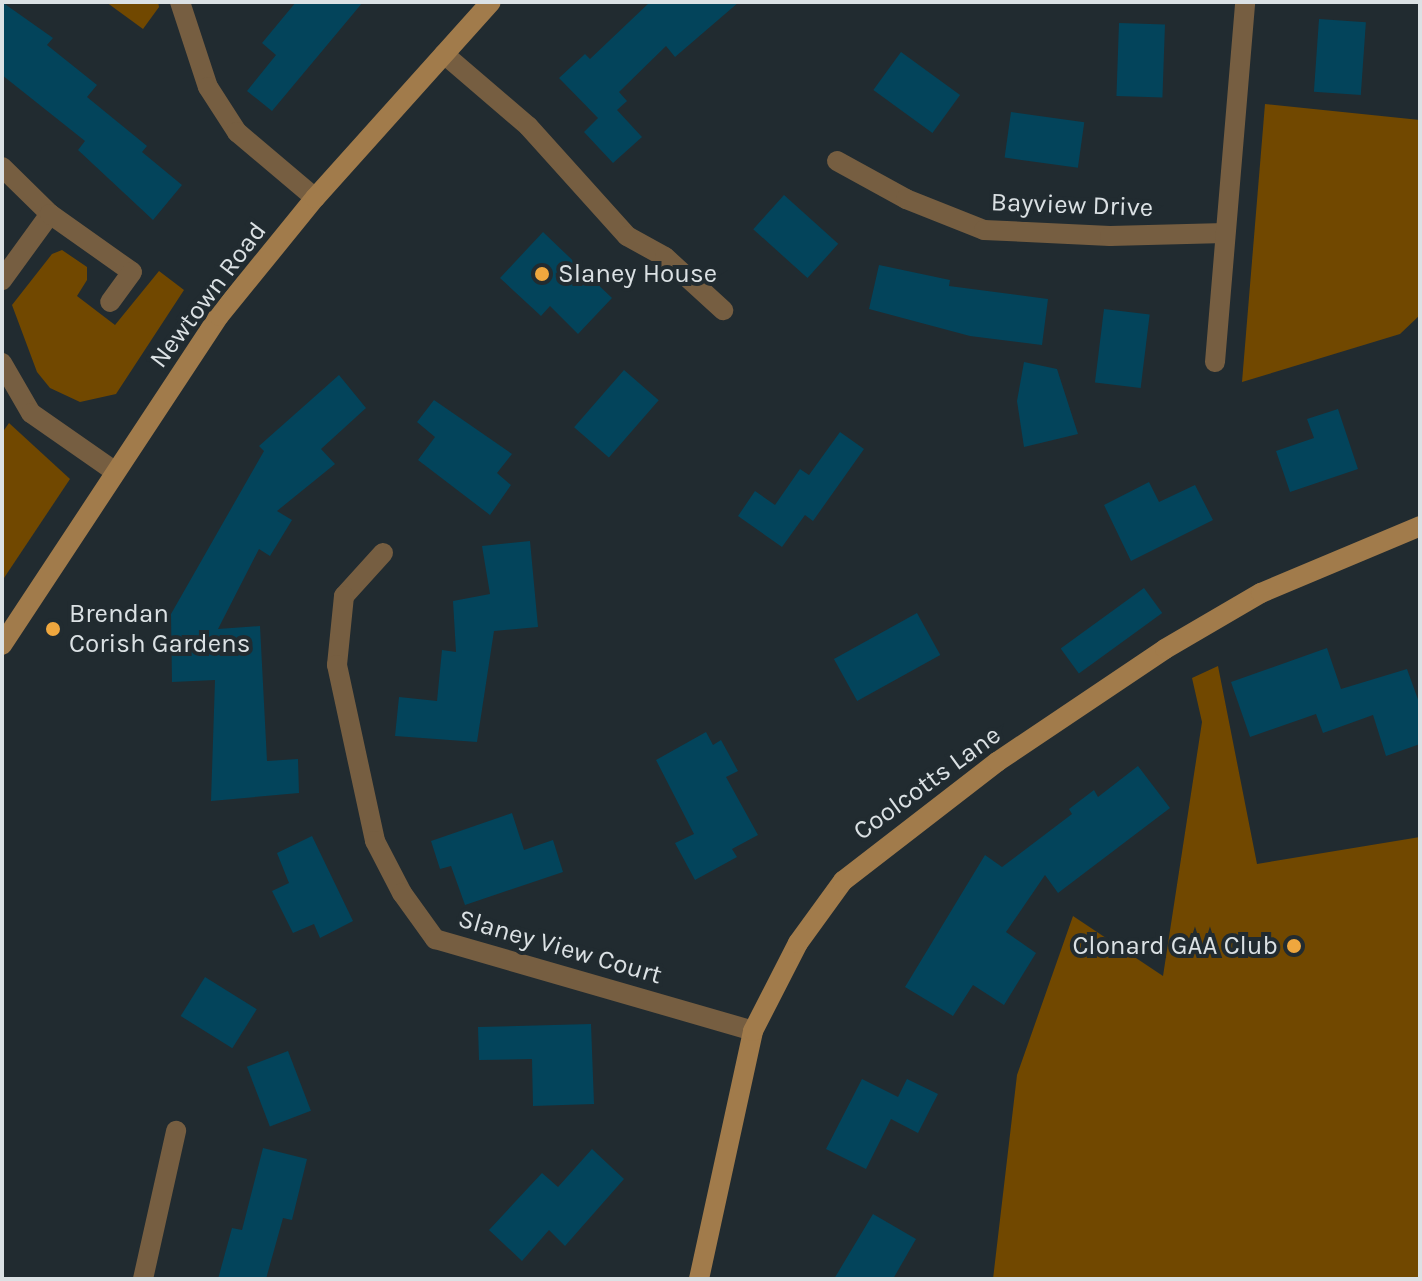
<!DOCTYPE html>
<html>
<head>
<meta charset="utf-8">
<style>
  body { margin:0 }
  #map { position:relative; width:1422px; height:1281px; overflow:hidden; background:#212b30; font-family:Karla,sans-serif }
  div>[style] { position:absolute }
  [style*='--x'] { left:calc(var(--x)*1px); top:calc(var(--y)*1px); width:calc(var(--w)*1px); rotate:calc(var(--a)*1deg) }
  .green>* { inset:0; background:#714800 }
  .building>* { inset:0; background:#03445b; transform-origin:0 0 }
  .street>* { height:20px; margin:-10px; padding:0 10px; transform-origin:10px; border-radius:10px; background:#765e41 }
  .secondary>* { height:20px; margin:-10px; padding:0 10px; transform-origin:10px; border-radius:10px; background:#a17b4b }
  .dots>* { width:22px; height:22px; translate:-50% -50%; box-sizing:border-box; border:4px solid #212b30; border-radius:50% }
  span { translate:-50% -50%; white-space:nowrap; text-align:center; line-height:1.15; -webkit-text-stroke:8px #212b30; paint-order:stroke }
  .street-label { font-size:26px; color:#dbe1e4 }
  .poi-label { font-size:26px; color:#dbe1e4 }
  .left { translate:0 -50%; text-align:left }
  .right { translate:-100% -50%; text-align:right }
  .frame { position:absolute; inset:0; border:4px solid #dbe1e4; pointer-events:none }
</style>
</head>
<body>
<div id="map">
  <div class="green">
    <i style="clip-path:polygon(106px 2px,158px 2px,159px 7px,143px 29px)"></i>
    <i style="clip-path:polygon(1265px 104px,1420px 120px,1420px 315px,1400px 334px,1242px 382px)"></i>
    <i style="clip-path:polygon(62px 250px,87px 267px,87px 280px,77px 296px,115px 325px,159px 271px,184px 290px,116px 394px,80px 402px,50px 388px,37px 372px,12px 305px,52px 254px)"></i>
    <i style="clip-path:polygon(9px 423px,70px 479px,2px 581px,2px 433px)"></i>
    <i style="clip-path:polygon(1218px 666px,1257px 864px,1420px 837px,1420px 1279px,993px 1279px,1017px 1075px,1073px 916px,1163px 976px,1202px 722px,1192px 678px)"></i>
  </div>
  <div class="building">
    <i style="clip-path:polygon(2px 2px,53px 38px,47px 45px,97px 85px,87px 97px,147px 146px,142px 152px,182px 185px,153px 220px,78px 150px,85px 141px,2px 75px)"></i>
    <i style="clip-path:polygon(296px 2px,363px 2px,272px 111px,247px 91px,276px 55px,262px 43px)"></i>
    <i style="clip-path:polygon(650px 2px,739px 2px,675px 57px,666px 46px,619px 92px,627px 101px,617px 110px,642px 137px,613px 163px,584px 132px,598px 118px,559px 78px,585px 54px,590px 59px)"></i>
    <i style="left:1319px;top:19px;width:47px;height:73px;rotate:4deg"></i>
    <i style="left:1119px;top:23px;width:46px;height:73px;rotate:2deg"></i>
    <i style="left:901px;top:52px;width:73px;height:47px;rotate:36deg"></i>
    <i style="left:1011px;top:112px;width:74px;height:46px;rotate:8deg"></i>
    <i style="left:784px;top:195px;width:73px;height:46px;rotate:42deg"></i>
    <i style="clip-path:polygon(543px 232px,612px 298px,578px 334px,550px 306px,541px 316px,500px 278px)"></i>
    <i style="clip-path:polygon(879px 265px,950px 280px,949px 286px,1048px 299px,1042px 345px,970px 336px,869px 309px)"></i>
    <i style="left:1104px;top:309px;width:46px;height:74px;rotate:7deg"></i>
    <i style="clip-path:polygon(1024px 362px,1057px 369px,1078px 434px,1024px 447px,1017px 401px)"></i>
    <i style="left:624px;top:370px;width:46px;height:76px;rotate:41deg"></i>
    <i style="clip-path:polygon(339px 375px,366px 408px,321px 449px,335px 464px,277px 511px,292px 520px,270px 556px,259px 549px,218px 629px,260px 626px,267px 761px,298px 759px,299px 793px,211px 801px,215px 680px,172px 682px,171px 614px,264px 451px,259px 446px)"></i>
    <i style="clip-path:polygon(434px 400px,512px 454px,497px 473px,511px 485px,490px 515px,418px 460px,435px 437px,417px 422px)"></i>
    <i style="clip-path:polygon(1338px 409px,1358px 469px,1290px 492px,1276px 451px,1314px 438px,1307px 419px)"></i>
    <i style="clip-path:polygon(840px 432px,864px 449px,813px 521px,805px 515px,782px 547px,738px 516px,755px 491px,775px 505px,800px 469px,809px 475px)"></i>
    <i style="clip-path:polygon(1149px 482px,1159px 502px,1195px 485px,1213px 520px,1131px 561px,1104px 505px)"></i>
    <i style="clip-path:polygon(530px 541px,538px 627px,494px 631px,477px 742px,395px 736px,399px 697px,437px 701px,442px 650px,456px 652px,453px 601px,490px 594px,482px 546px)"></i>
    <i style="left:1144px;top:588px;width:31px;height:103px;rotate:54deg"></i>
    <i style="left:917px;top:613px;width:48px;height:95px;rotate:61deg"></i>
    <i style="clip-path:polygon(1327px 648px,1341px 689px,1407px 669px,1420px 705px,1420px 744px,1386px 756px,1373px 715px,1323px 733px,1316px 714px,1250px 737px,1231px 682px)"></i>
    <i style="clip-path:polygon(706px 732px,713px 745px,721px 740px,738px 771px,726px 777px,758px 835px,732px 849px,737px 857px,695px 880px,675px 843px,694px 834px,656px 760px)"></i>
    <i style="clip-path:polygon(1138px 766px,1170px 808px,1058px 893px,1045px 875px,1006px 932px,1036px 953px,1004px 1005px,973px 985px,953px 1016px,905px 987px,985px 855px,1002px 867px,1072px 814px,1069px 809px,1094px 790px,1098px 797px)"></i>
    <i style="clip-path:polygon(512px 813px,524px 850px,553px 840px,563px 872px,465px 905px,451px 866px,440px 869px,431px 841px)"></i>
    <i style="clip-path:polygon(312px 836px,353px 921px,320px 938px,314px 924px,293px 933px,272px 891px,289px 883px,277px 853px)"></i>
    <i style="left:205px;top:977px;width:61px;height:46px;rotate:32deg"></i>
    <i style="clip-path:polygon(591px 1024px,594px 1104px,533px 1106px,532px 1059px,479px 1060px,478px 1027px)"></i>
    <i style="left:288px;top:1051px;width:64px;height:44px;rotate:69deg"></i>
    <i style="clip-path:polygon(862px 1079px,898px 1097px,907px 1079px,938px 1094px,918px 1133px,891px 1119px,866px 1169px,826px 1149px)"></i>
    <i style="clip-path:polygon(263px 1148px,307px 1159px,292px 1220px,283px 1218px,266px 1279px,218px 1279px,232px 1228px,242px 1230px)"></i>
    <i style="clip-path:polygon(592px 1149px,624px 1179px,565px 1246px,549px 1230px,522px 1261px,489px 1230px,542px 1173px,558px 1187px)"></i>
    <i style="clip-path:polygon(873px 1214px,916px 1239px,893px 1279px,834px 1279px)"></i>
  </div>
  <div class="street">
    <i style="--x:180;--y:2;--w:89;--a:71.8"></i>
    <i style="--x:208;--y:87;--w:54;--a:57.2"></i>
    <i style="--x:237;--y:132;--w:102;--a:40.2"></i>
    <i style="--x:444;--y:54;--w:111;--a:40.6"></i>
    <i style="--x:528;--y:126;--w:148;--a:48"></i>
    <i style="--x:627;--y:236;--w:43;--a:28.9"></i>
    <i style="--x:665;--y:257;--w:79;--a:42.4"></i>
    <i style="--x:837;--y:161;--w:79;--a:28.8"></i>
    <i style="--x:906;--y:199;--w:84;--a:21.7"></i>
    <i style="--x:984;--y:230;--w:126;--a:2.7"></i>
    <i style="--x:1110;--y:236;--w:115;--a:-1.5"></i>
    <i style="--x:2;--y:167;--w:67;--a:44.4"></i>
    <i style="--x:50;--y:214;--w:82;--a:126"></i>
    <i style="--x:50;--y:214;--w:100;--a:35.3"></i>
    <i style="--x:132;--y:272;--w:37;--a:126"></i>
    <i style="--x:1215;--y:362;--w:361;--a:-85.2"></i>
    <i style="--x:2;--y:363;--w:58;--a:59.9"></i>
    <i style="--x:31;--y:413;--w:101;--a:34.9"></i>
    <i style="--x:383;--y:553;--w:58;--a:132.2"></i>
    <i style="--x:344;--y:596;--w:69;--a:95.8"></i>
    <i style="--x:337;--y:665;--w:180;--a:77.8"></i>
    <i style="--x:375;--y:841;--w:59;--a:62.6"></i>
    <i style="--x:402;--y:893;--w:57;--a:54.3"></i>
    <i style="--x:435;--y:939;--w:331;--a:16.1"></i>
    <i style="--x:143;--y:1279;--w:152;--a:-77.4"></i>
  </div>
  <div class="secondary">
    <i style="--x:2;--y:645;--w:394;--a:-56.6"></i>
    <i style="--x:219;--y:316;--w:152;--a:-50.9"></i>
    <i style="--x:315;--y:198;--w:263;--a:-48.1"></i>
    <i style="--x:699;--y:1279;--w:254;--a:-77.7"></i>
    <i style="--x:753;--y:1031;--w:99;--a:-62.9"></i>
    <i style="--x:798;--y:943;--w:77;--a:-54"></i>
    <i style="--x:843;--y:881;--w:195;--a:-37.7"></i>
    <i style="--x:997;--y:762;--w:202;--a:-33.9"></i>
    <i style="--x:1165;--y:649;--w:111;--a:-30.3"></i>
    <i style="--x:1261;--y:593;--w:173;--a:-22.8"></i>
  </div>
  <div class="dots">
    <i style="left:542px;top:274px;background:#efa73e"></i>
    <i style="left:53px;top:629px;background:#efa73e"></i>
    <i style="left:1294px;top:946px;background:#efa73e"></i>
  </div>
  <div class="street-label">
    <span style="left:1072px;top:205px;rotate:2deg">Bayview Drive</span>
    <span style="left:208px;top:295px;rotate:-53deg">Newtown Road</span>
    <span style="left:927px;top:783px;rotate:-36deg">Coolcotts Lane</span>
    <span style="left:560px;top:947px;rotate:16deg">Slaney View Court</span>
  </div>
  <div class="poi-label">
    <span class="left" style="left:558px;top:274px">Slaney House</span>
    <span class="left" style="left:69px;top:629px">Brendan<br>Corish Gardens</span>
    <span class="right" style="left:1278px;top:946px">Clonard GAA Club</span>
  </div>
  <div class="frame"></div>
</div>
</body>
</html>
